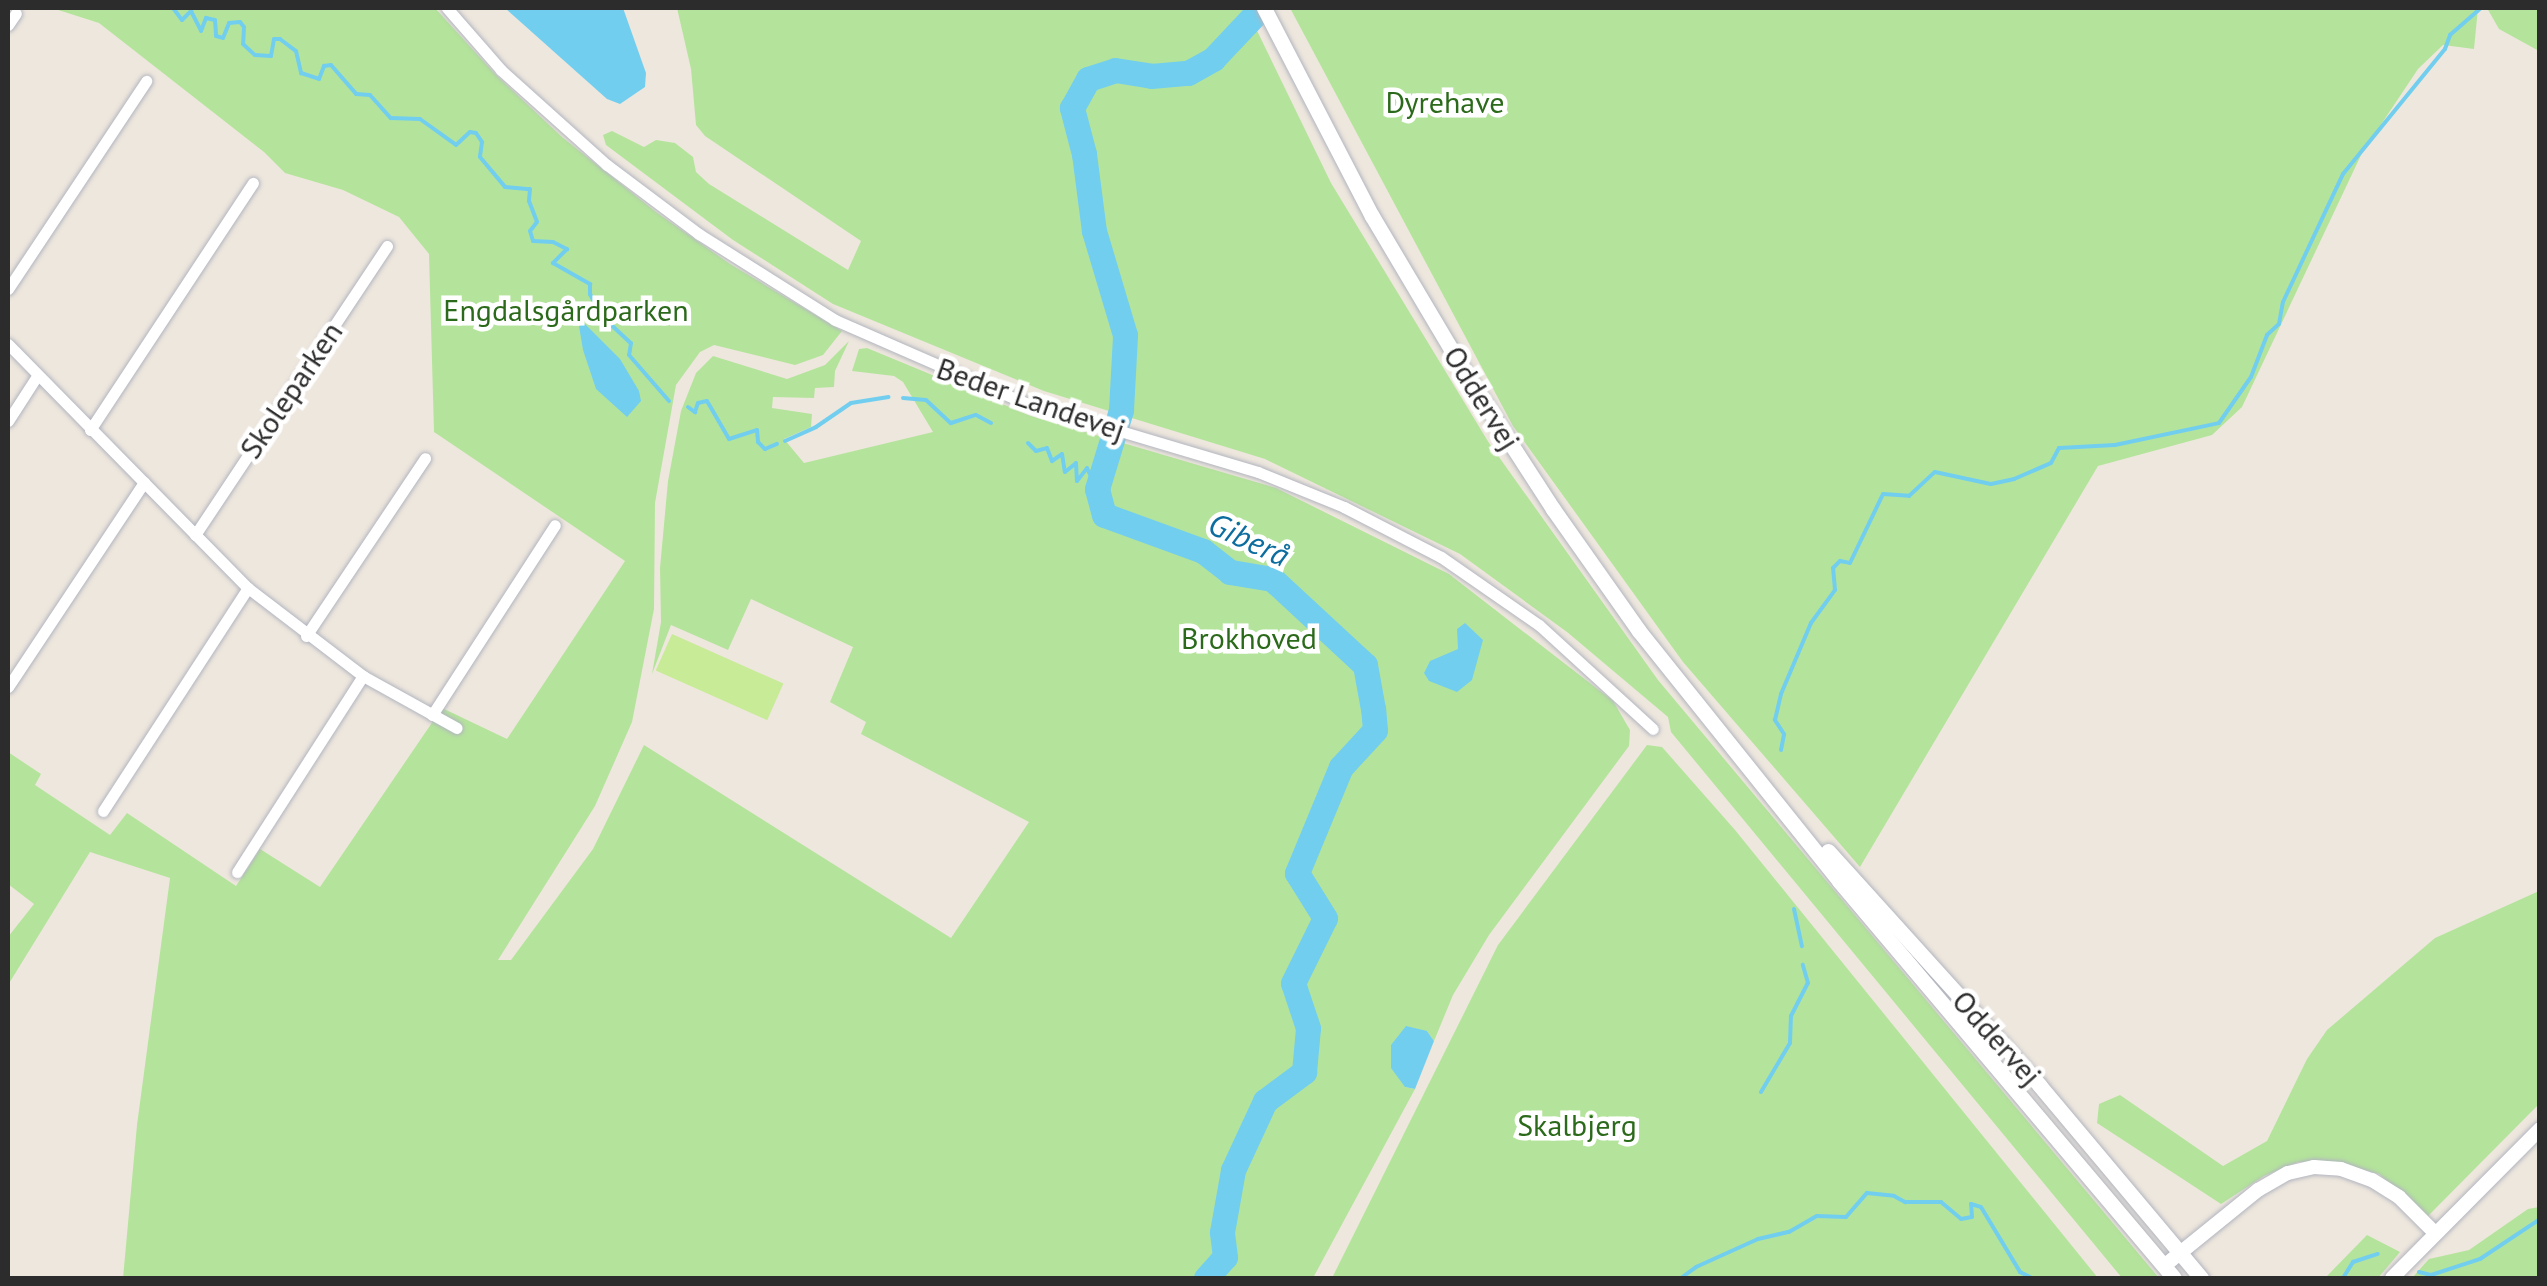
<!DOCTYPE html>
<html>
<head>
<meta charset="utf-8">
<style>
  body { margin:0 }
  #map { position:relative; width:2547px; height:1286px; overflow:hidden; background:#eee7de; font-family:"PT Sans",sans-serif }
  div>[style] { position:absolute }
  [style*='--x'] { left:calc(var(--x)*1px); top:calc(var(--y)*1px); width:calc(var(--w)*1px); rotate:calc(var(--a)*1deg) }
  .green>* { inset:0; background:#b4e49b }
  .pitch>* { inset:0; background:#c8eb97; transform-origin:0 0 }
  .water>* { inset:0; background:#72ceef }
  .stream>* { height:4px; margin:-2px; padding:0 2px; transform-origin:2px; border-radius:2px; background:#72ceef }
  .river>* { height:25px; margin:-12.5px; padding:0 12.5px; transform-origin:12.5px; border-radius:12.5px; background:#72ceef }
  .roads { filter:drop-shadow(0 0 2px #b2b5bf) drop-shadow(0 0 2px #b2b5bf) }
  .minor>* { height:11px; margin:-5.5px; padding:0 5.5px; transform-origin:5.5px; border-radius:5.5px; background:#fff }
  .tertiary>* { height:14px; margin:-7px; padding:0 7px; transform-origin:7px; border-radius:7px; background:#fff }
  .secondary>* { height:15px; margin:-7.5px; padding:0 7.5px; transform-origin:7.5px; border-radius:7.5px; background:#fff }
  span { translate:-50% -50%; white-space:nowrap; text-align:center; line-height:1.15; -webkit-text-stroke:9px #fff; paint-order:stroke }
  .park-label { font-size:30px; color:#2c6a1b }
  .street-label { font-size:30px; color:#2c2c2c }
  .water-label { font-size:32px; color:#0d6d9e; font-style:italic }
  .frame { position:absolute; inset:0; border:10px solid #2c2c2c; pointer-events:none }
</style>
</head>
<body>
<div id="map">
  <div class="green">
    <i style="clip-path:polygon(52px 8px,435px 8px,496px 75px,562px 137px,656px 212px,730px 264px,842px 331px,823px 355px,795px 365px,714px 345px,700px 352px,676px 385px,655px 503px,654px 609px,632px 722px,595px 806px,498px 960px,511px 960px,593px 849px,644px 745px,951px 938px,1029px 822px,861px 734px,866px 722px,830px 702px,853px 647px,751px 599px,728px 650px,671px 625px,652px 674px,661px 622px,660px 568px,668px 481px,681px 411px,696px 373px,713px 356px,787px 379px,825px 365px,849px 341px,835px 371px,834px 387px,815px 388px,814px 398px,773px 397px,772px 408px,812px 414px,811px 427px,784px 439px,804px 463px,933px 432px,903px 382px,894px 376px,852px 371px,859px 349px,867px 348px,1031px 416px,1276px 488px,1449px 574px,1613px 701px,1630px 730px,1629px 746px,1489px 935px,1453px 995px,1434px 1041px,1427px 1031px,1405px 1087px,1415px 1089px,1313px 1278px,123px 1278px,137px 1125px,170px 878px,90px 852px,8px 985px,8px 937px,34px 904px,8px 884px,8px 752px,41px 774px,35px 785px,110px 835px,127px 813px,236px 886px,260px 849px,320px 887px,442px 708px,507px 739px,625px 561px,434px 432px,429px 254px,399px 217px,343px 190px,285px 173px,264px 152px,99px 23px)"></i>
    <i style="clip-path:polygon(677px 8px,1246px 8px,1331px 183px,1489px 443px,1658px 680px,2159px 1278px,2122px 1278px,1671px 732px,1668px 717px,1567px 632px,1460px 554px,1265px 459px,1044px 391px,833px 304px,733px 240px,606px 145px,603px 135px,612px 131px,644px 147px,656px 140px,675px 143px,693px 157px,696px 172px,709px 184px,848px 270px,861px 241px,705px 136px,696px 125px,691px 69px)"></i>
    <i style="clip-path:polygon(1290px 8px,2478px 8px,2474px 49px,2443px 45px,2418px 69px,2362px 153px,2242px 407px,2212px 435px,2098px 466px,1860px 867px,1683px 662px,1513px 426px)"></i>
    <i style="clip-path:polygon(2487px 8px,2539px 8px,2539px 51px,2499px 29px)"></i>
    <i style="clip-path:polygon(1647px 745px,1662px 747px,1735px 830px,2098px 1278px,1332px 1278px,1498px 945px)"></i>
    <i style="clip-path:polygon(2539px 891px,2539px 1104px,2428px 1216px,2379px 1174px,2337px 1162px,2298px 1162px,2264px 1176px,2221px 1204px,2097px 1123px,2099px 1104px,2120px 1095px,2223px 1166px,2267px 1141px,2307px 1059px,2327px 1030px,2435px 938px)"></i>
    <i style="clip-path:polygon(2539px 1207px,2539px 1278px,2412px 1278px,2429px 1259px,2469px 1250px,2528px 1209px)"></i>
    <i style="clip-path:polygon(2367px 1235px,2400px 1252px,2378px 1278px,2325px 1278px)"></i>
  </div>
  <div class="pitch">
    <i style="left:672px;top:634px;width:122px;height:40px;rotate:24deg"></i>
  </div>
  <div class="water">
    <i style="clip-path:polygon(505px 8px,623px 8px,646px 73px,645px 87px,620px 104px,607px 99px)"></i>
    <i style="clip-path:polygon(585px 324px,620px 359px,639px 391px,641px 401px,627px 417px,596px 389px,583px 350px,579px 326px)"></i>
    <i style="clip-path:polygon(1465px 623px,1483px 640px,1472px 680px,1457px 692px,1429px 681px,1424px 673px,1430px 661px,1458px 649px,1457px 629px)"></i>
    <i style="clip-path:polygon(1406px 1026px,1427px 1031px,1434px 1041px,1415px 1089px,1405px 1087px,1391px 1068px,1391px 1045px)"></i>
  </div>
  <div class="stream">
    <i style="--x:163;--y:8;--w:6;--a:0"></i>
    <i style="--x:173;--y:8;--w:15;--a:53"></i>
    <i style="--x:182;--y:20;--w:13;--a:-45"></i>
    <i style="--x:191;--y:11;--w:22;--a:63"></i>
    <i style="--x:201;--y:31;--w:14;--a:-69"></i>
    <i style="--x:206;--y:18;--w:9;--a:13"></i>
    <i style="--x:215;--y:20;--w:16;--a:86"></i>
    <i style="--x:216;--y:36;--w:7;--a:16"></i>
    <i style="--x:223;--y:38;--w:16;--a:-68"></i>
    <i style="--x:229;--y:23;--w:11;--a:-5"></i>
    <i style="--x:240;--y:22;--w:6;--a:51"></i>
    <i style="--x:244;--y:27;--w:17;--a:93"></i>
    <i style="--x:243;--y:44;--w:16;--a:43"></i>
    <i style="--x:255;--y:55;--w:16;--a:4"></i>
    <i style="--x:271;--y:56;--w:17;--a:-80"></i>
    <i style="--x:274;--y:39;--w:6;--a:0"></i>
    <i style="--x:280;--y:39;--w:20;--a:37"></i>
    <i style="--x:296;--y:51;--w:23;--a:77"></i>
    <i style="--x:301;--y:73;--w:19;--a:18"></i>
    <i style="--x:319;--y:79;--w:14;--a:-69"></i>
    <i style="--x:324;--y:66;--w:7;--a:-8"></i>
    <i style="--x:331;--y:65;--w:38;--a:49"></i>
    <i style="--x:356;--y:94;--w:14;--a:4"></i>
    <i style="--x:370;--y:95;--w:31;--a:48"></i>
    <i style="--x:391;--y:118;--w:29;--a:2"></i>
    <i style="--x:420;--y:119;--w:44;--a:35.8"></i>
    <i style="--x:456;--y:145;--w:19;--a:-43"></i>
    <i style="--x:470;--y:132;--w:6;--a:9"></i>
    <i style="--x:476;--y:133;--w:11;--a:56"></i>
    <i style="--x:482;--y:142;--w:15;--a:98"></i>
    <i style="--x:480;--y:157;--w:39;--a:50"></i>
    <i style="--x:505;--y:187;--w:25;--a:5"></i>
    <i style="--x:530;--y:189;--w:12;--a:95"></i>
    <i style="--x:529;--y:201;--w:22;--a:69"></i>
    <i style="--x:537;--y:222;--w:11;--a:128"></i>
    <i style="--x:530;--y:231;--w:10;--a:73"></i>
    <i style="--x:533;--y:241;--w:20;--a:3"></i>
    <i style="--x:553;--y:242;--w:16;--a:27"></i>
    <i style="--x:567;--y:249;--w:20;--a:135"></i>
    <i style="--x:553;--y:263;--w:43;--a:29.6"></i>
    <i style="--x:590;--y:284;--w:10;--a:90"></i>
    <i style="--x:590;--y:294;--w:9;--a:63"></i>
    <i style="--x:594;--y:302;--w:10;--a:17"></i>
    <i style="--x:604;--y:305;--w:15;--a:82"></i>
    <i style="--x:606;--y:320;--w:34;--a:43"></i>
    <i style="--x:631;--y:343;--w:12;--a:99"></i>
    <i style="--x:629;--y:355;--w:61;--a:49"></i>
    <i style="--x:903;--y:398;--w:23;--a:5"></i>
    <i style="--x:926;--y:400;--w:34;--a:43"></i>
    <i style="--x:951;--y:423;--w:26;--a:-18"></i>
    <i style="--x:976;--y:415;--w:17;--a:28"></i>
    <i style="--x:688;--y:407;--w:9;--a:36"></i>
    <i style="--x:695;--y:412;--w:9;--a:-72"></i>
    <i style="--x:698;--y:403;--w:9;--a:-13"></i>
    <i style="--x:707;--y:401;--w:44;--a:59.9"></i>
    <i style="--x:729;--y:439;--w:29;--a:-18"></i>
    <i style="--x:757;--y:430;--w:12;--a:85"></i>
    <i style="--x:758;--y:442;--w:10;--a:45"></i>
    <i style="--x:765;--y:449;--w:13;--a:-23"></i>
    <i style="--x:785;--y:441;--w:34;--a:-24"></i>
    <i style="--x:816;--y:427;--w:42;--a:-34.4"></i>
    <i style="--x:851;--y:403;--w:38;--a:-9"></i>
    <i style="--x:1028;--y:443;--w:11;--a:45"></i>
    <i style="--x:1036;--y:451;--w:11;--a:-15"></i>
    <i style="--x:1047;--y:448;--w:14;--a:69"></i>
    <i style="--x:1052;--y:461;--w:12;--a:-35"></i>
    <i style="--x:1062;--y:454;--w:18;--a:81"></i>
    <i style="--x:1065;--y:472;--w:14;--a:-39"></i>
    <i style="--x:1076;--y:463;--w:18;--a:87"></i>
    <i style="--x:1077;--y:481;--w:16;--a:-52"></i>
    <i style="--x:1087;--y:468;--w:23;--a:65"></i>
    <i style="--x:1781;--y:750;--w:16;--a:-79"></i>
    <i style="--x:1784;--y:734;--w:17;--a:-123"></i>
    <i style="--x:1775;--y:720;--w:27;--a:-77"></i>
    <i style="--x:1781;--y:694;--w:77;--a:-67.1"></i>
    <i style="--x:1811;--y:623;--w:41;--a:-54"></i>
    <i style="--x:1835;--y:590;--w:22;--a:-95"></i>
    <i style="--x:1833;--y:568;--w:10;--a:-45"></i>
    <i style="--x:1840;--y:561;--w:10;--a:11"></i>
    <i style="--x:1850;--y:563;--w:76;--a:-64.4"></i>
    <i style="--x:1883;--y:494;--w:26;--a:4"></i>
    <i style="--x:1909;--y:496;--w:35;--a:-43"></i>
    <i style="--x:1935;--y:472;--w:57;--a:12.1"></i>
    <i style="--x:1991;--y:484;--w:24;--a:-12"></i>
    <i style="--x:2014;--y:479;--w:40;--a:-23.4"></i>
    <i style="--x:2051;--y:463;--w:17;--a:-62"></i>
    <i style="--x:2059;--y:448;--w:56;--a:-3.1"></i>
    <i style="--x:2115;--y:445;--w:106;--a:-11.9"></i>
    <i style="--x:2219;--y:423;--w:56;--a:-55.2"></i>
    <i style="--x:2251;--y:377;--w:45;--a:-69.1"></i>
    <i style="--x:2267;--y:335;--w:16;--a:-43"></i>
    <i style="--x:2279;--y:324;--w:22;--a:-80"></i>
    <i style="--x:2283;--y:302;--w:141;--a:-64.9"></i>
    <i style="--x:2343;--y:174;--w:161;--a:-50.8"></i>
    <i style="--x:2445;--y:49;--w:15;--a:-70"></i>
    <i style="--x:2450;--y:35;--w:41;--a:-41.1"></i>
    <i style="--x:1794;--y:909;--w:38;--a:78"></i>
    <i style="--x:1761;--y:1092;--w:57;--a:-59.4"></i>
    <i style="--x:1790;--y:1043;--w:27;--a:-88"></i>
    <i style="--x:1791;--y:1016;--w:37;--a:-63"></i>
    <i style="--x:1808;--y:983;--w:19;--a:-106"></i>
    <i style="--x:2419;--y:1272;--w:12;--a:14"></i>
    <i style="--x:2431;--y:1275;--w:52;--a:-18.1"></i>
    <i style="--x:2480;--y:1259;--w:72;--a:-33.7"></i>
    <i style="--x:1681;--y:1278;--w:19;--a:-36"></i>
    <i style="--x:1696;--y:1267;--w:68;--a:-24.3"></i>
    <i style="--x:1758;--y:1239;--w:32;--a:-13"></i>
    <i style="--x:1789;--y:1232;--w:32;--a:-30"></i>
    <i style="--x:1817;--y:1216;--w:29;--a:2"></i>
    <i style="--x:1846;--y:1217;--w:32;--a:-49"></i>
    <i style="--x:1867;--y:1193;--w:27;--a:6"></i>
    <i style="--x:1894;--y:1196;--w:13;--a:29"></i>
    <i style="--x:1905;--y:1202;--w:36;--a:0"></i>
    <i style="--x:1941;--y:1202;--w:26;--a:40"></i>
    <i style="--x:1961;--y:1219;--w:11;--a:-10"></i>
    <i style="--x:1972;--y:1217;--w:13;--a:-94"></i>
    <i style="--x:1971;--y:1204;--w:10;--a:17"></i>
    <i style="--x:1981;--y:1207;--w:76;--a:59"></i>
    <i style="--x:2020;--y:1272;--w:13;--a:27"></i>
    <i style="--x:2343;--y:1278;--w:19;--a:-58"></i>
    <i style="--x:2353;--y:1262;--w:26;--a:-18"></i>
  </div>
  <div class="river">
    <i style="--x:1206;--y:1278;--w:28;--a:-48"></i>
    <i style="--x:1225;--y:1257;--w:25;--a:-97"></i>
    <i style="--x:1222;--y:1232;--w:63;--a:-79.9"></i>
    <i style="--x:1233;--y:1170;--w:76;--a:-65.1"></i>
    <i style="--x:1265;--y:1101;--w:49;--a:-36.6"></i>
    <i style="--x:1304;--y:1072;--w:44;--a:-84.8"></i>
    <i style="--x:1308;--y:1028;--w:47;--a:-108.4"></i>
    <i style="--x:1293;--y:983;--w:72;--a:-63.8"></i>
    <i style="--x:1325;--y:918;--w:53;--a:-121.9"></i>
    <i style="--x:1297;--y:873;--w:115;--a:-67.5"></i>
    <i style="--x:1341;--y:767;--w:50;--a:-47.4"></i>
    <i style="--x:1375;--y:730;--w:21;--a:-95"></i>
    <i style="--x:1373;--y:709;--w:45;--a:-100.3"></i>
    <i style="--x:1365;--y:665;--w:127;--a:-137.2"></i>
    <i style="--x:1272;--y:579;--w:43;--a:-170.5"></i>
    <i style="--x:1230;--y:572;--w:34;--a:-142"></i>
    <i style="--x:1203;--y:551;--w:105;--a:-160"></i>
    <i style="--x:1104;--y:515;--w:27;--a:-105"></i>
    <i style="--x:1097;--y:489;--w:83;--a:-73.1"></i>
    <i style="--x:1121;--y:410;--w:75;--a:-86.9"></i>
    <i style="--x:1125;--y:335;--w:109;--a:-106.6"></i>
    <i style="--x:1094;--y:231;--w:78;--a:-97.4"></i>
    <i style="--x:1084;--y:154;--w:48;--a:-104.6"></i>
    <i style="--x:1072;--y:108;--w:33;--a:-61"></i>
    <i style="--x:1088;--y:79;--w:28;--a:-18"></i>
    <i style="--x:1115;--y:70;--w:36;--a:9"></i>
    <i style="--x:1151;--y:76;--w:37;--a:-5"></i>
    <i style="--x:1188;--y:73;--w:29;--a:-29"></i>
    <i style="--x:1213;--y:59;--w:70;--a:-46.7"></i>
  </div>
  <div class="roads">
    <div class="minor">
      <i style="--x:447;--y:8;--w:82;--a:48.9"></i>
      <i style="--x:501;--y:70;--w:142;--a:41.9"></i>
      <i style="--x:607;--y:165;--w:115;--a:36.9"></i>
      <i style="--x:699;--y:234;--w:161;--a:32.3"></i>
      <i style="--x:835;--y:320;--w:205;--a:23.6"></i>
      <i style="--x:1023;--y:402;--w:245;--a:16.6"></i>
      <i style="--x:1258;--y:472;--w:93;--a:22.1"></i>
      <i style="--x:1344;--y:507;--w:109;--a:27.3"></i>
      <i style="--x:1441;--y:557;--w:119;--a:34.8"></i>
      <i style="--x:1539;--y:625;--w:154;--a:42.4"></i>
      <i style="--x:8;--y:25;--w:14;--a:-56"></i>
      <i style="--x:8;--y:289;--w:250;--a:-56.4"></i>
      <i style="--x:8;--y:344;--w:342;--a:45.5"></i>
      <i style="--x:248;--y:588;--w:145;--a:37.4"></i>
      <i style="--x:363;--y:676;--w:107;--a:29"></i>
      <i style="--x:8;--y:421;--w:54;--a:-57.2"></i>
      <i style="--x:90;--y:430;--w:296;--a:-56.6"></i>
      <i style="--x:195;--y:535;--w:347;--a:-56.4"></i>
      <i style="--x:306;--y:636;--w:214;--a:-56.2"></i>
      <i style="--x:8;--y:687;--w:246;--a:-56.4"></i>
      <i style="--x:432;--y:715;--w:226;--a:-57.1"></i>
      <i style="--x:103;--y:811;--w:266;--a:-57"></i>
      <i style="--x:237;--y:872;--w:233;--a:-57.3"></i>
    </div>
    <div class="tertiary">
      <i style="--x:2164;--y:1266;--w:121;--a:-39"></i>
      <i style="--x:2258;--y:1190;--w:34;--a:-30"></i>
      <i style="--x:2288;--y:1173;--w:27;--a:-13"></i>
      <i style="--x:2314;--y:1167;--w:27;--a:4"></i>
      <i style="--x:2341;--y:1169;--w:33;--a:20"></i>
      <i style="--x:2372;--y:1180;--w:32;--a:32"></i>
      <i style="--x:2399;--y:1197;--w:49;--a:45"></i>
      <i style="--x:2392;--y:1278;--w:210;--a:-45.2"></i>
    </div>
    <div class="secondary">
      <i style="--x:1264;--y:8;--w:234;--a:62.6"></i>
      <i style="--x:1372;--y:216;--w:186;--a:59.3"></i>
      <i style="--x:1467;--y:376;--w:158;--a:57.1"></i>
      <i style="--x:1553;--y:509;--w:149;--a:54.8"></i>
      <i style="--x:1639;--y:631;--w:320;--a:51.3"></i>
      <i style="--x:1839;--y:881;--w:519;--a:49.84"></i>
      <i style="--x:1828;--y:851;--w:316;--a:47.9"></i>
      <i style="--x:2040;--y:1086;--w:251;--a:50"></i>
    </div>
  </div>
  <div class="park-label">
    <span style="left:1445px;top:102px">Dyrehave</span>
    <span style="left:566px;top:310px">Engdalsgårdparken</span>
    <span style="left:1249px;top:638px">Brokhoved</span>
    <span style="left:1577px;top:1125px">Skalbjerg</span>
  </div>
  <div class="street-label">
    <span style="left:291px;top:390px;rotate:-56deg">Skoleparken</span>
    <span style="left:1482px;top:398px;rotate:58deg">Oddervej</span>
    <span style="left:1031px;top:399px;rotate:19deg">Beder Landevej</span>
    <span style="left:1997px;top:1038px;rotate:48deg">Oddervej</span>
  </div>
  <div class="water-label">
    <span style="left:1249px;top:539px;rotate:25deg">Giberå</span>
  </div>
  <div class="frame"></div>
</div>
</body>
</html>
